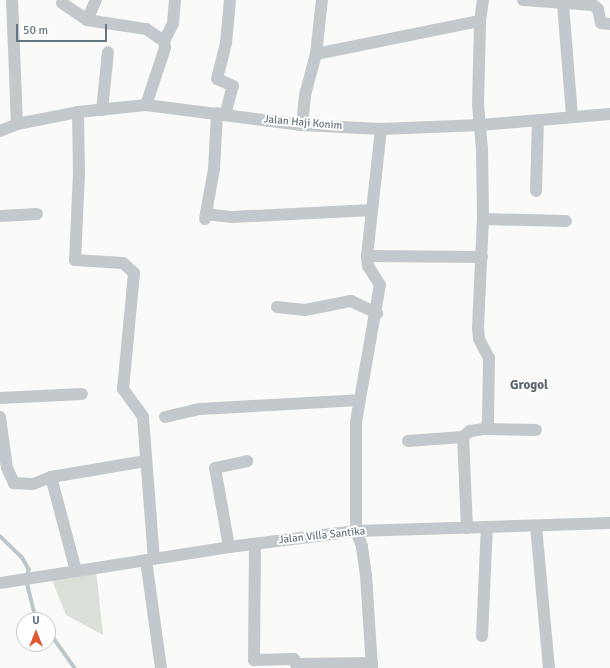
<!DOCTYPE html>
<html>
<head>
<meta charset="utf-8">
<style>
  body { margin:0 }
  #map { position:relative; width:610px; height:668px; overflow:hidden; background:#fafaf8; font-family:Signika,sans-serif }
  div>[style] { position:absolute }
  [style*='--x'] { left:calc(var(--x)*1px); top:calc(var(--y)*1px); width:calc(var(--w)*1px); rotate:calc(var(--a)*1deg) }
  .green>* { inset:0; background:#dadfd7 }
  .stream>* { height:3.5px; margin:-1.75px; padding:0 1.75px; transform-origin:1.75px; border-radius:1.75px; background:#bbc7cb }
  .minor>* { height:12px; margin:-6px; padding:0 6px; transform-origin:6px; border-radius:6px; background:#c3c8cc }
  span { translate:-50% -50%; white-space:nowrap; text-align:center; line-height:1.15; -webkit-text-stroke:4px #fff; paint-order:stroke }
  .street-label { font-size:11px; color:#657683 }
  .quarter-label { font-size:13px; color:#57646e; font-weight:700 }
  .north { position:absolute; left:16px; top:612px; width:40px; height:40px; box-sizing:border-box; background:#fff; border:1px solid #c1c8cd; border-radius:50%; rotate:0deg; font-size:11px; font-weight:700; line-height:16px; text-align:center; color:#657683 }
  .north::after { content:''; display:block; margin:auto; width:14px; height:18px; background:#e4572e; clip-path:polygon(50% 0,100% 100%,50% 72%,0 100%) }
  .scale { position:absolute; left:16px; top:24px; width:91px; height:18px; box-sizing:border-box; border:2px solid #657683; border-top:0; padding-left:5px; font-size:12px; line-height:14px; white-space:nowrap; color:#657683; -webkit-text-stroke:3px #fff; paint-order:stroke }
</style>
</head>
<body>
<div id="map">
  <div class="green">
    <i style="clip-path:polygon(96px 570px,103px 635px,66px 615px,50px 575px)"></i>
  </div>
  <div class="stream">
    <i style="--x:0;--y:536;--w:30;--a:44"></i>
    <i style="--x:22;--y:557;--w:14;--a:60"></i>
    <i style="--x:29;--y:569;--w:6;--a:99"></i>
    <i style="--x:27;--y:582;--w:34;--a:76"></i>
    <i style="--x:35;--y:615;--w:6;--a:51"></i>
    <i style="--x:48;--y:630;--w:47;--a:54.6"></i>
  </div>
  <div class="minor">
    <i style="--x:12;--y:0;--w:124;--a:87.7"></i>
    <i style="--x:523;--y:0;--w:70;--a:4.1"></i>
    <i style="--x:593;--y:5;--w:6;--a:39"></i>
    <i style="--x:598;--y:9;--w:14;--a:78"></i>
    <i style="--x:601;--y:23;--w:9;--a:6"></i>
    <i style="--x:62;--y:3;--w:30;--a:34"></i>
    <i style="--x:87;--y:20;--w:60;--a:8.7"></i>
    <i style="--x:146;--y:29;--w:22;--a:34"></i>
    <i style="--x:164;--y:41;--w:7;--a:82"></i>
    <i style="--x:165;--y:48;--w:60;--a:108.4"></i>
    <i style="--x:563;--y:4;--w:112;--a:85.4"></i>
    <i style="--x:87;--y:20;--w:22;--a:-66"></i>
    <i style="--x:164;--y:41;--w:20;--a:-63"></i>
    <i style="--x:173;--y:23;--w:23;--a:-85"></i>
    <i style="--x:316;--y:54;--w:54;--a:-83.7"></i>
    <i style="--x:102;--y:110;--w:58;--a:-84.1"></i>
    <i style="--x:78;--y:112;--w:61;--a:89.1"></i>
    <i style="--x:79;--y:173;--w:87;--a:92.6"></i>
    <i style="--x:75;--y:260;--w:48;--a:3.6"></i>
    <i style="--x:123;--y:263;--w:15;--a:42"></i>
    <i style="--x:134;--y:273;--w:117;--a:95.4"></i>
    <i style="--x:123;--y:389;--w:34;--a:54"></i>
    <i style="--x:143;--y:417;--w:142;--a:85.6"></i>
    <i style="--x:225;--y:115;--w:30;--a:-75"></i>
    <i style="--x:233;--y:86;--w:17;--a:-156"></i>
    <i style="--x:217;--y:79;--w:37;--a:-76"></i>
    <i style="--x:226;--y:43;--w:43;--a:-84.7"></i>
    <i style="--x:302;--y:125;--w:30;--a:-84"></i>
    <i style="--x:305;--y:95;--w:42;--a:-75"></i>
    <i style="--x:316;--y:54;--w:167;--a:-11.4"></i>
    <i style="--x:0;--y:131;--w:18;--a:-22"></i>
    <i style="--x:17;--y:124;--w:62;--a:-11.1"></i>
    <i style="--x:78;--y:112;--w:68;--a:-5.9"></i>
    <i style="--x:146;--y:105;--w:157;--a:7.3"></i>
    <i style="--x:302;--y:125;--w:79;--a:2.9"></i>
    <i style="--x:381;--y:129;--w:100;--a:-2.3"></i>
    <i style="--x:481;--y:125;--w:129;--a:-4.9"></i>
    <i style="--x:536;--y:191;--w:71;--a:-88.4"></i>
    <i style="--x:206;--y:214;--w:26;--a:7"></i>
    <i style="--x:232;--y:217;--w:140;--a:-2.9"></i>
    <i style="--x:0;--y:216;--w:37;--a:-3"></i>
    <i style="--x:205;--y:219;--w:51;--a:-79.8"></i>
    <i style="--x:214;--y:169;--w:56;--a:-86.9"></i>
    <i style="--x:483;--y:219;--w:83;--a:1.4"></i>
    <i style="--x:367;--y:256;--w:115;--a:0.5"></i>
    <i style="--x:277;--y:307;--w:28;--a:6"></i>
    <i style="--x:305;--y:310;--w:47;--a:-11.1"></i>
    <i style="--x:351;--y:301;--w:29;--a:25"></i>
    <i style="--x:0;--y:398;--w:82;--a:-2.8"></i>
    <i style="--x:0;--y:417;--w:51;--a:82.2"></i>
    <i style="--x:7;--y:468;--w:17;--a:65"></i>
    <i style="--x:14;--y:483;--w:19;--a:3"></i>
    <i style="--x:33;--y:484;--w:19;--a:-21"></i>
    <i style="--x:165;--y:417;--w:36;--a:-13"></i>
    <i style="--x:200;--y:409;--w:159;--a:-3.2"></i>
    <i style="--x:485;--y:429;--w:51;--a:1.1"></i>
    <i style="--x:408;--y:441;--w:55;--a:-4.2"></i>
    <i style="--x:536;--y:526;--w:143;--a:84.8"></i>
    <i style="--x:467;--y:528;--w:91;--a:-92.5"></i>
    <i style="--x:463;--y:437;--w:9;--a:-41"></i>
    <i style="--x:470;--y:431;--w:15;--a:-8"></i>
    <i style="--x:485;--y:429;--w:8;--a:-67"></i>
    <i style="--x:488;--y:422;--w:64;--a:-89.1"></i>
    <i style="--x:489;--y:358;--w:21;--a:-118"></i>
    <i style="--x:479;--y:339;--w:11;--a:-95"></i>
    <i style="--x:478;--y:328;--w:109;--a:-87.4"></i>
    <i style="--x:483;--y:219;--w:70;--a:-90.8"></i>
    <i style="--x:482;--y:149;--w:44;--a:-95.2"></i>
    <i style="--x:478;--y:105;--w:84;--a:-88.6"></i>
    <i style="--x:480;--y:21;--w:21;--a:-82"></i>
    <i style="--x:255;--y:544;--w:116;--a:90.5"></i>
    <i style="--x:254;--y:660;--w:40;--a:-1.4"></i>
    <i style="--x:294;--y:659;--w:5;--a:68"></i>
    <i style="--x:296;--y:664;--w:76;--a:-0.8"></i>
    <i style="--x:229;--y:547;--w:80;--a:-100"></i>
    <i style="--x:215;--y:468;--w:33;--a:-12"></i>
    <i style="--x:146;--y:560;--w:109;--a:82.1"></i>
    <i style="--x:76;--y:571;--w:97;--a:-104.9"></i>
    <i style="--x:51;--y:477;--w:96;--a:-9.6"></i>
    <i style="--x:0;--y:583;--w:232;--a:-8.9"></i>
    <i style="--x:229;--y:547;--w:128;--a:-7.2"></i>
    <i style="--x:356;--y:531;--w:254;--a:-1.8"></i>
    <i style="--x:482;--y:636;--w:109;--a:-87.4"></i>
    <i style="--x:372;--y:668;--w:92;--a:-93.7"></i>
    <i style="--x:366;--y:576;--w:30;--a:-98"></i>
    <i style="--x:362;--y:546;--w:16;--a:-112"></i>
    <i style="--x:356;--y:531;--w:109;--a:-90"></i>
    <i style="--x:356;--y:422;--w:139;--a:-80.1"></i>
    <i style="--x:380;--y:285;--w:22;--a:-122"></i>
    <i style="--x:368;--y:266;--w:10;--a:-96"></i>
    <i style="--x:367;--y:256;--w:128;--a:-83.7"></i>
  </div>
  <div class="street-label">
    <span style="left:303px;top:123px;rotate:5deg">Jalan Haji Konim</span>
    <span style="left:322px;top:536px;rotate:-6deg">Jalan Villa Santika</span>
  </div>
  <div class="quarter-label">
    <span style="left:529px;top:385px">Grogol</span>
  </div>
  <div class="north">U</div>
  <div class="scale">50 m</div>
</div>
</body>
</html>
